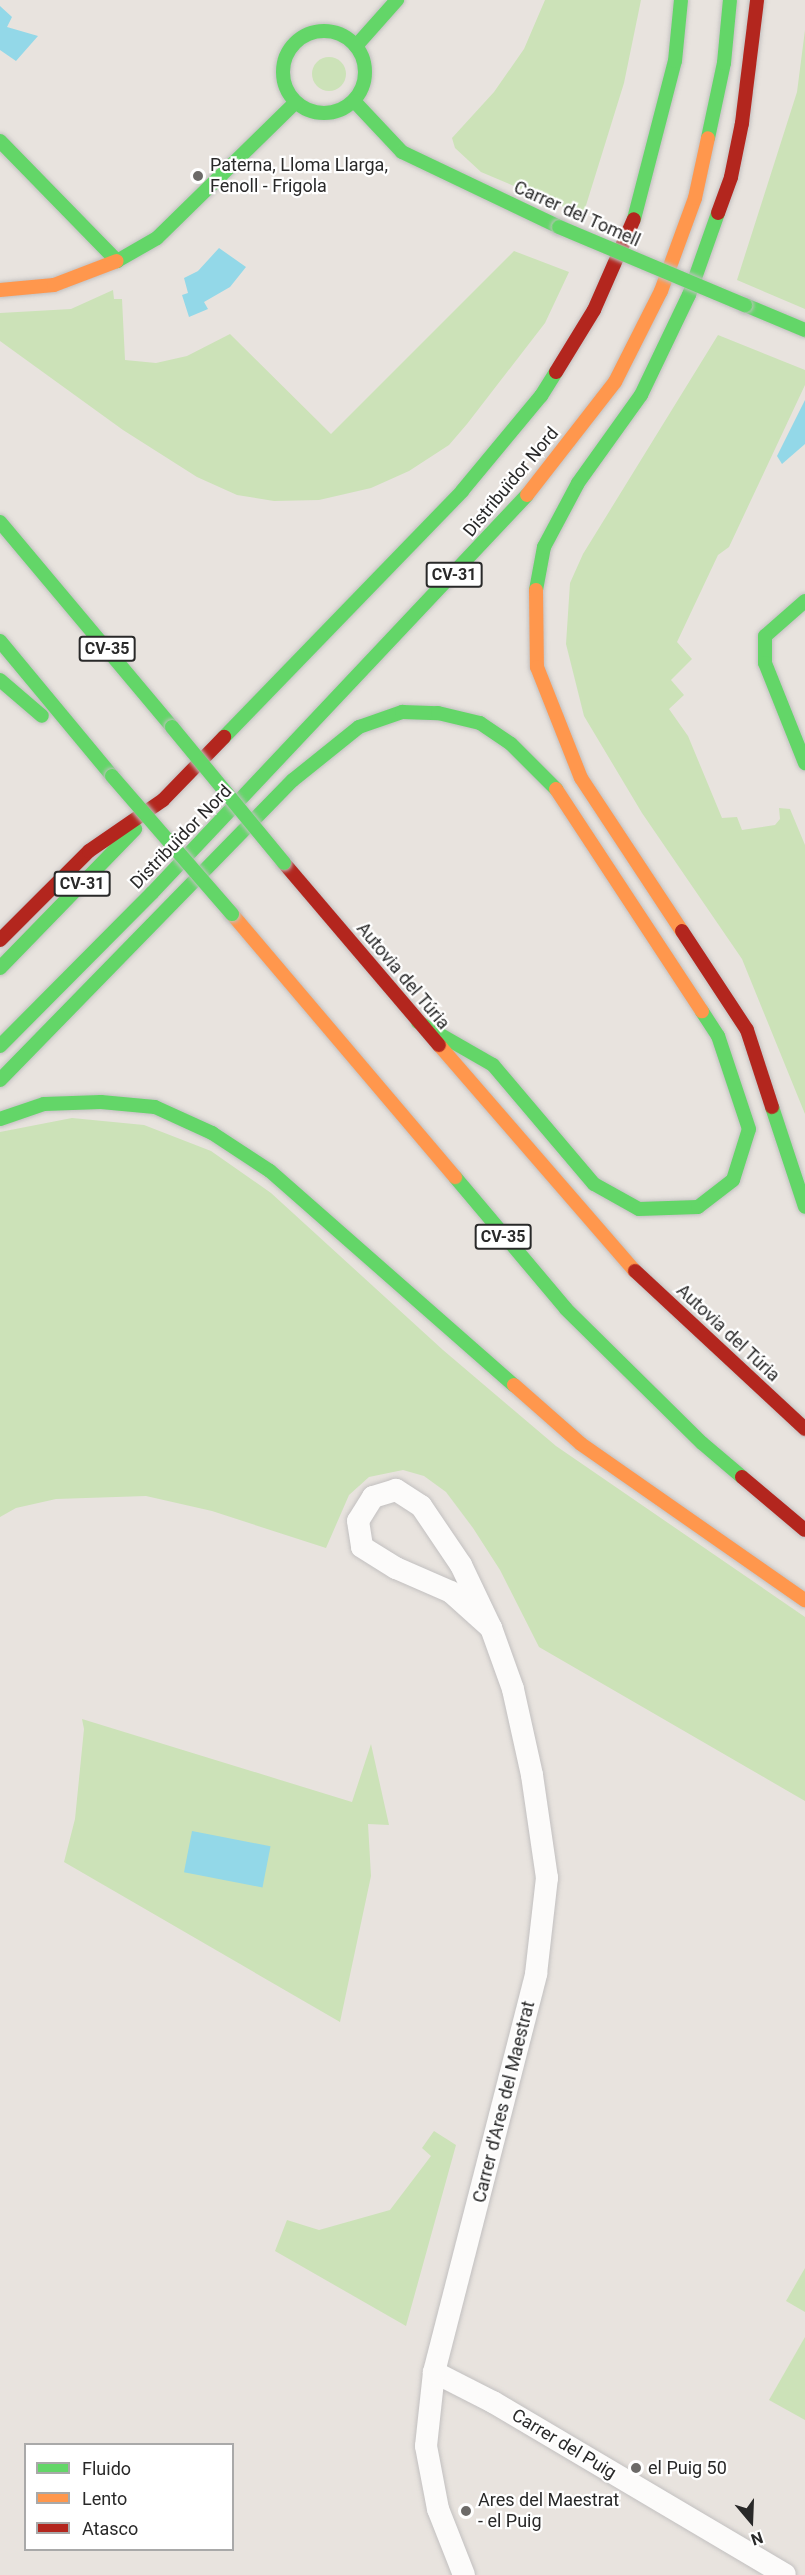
<!DOCTYPE html>
<html>
<head>
<meta charset="utf-8">
<style>
  body { margin:0 }
  #map { position:relative; width:805px; height:2575px; overflow:hidden; background:#e8e3de; font-family:Roboto,sans-serif }
  div>[style] { position:absolute }
  [style*='--x'] { left:calc(var(--x)*1px); top:calc(var(--y)*1px); width:calc(var(--w)*1px); rotate:calc(var(--a)*1deg) }
  .green>* { inset:0; background:#cce2b8 }
  .round { border-radius:50% }
  .water>* { inset:0; background:#93d8e8; transform-origin:0 0 }
  .roads { filter:drop-shadow(0 0 2px #c2c0c0) drop-shadow(0 0 2px #c2c0c0) }
  .street>* { height:22px; margin:-11px; padding:0 11px; transform-origin:11px; border-radius:11px; background:#fcfbfa }
  .fast>* { height:14px; margin:-7px; padding:0 7px; transform-origin:7px; border-radius:7px; background:#63d668 }
  .fast>.ring { margin:-7px; padding:0; box-sizing:content-box; background:none; border:14px solid #63d668; border-radius:50% }
  .slow>* { height:14px; margin:-7px; padding:0 7px; transform-origin:7px; border-radius:7px; background:#ff974d }
  .jam>* { height:14px; margin:-7px; padding:0 7px; transform-origin:7px; border-radius:7px; background:#b3261e }
  .bridges { filter:drop-shadow(0 0 2px #c2c0c0) drop-shadow(0 0 2px #c2c0c0) }
  .fast-bridge>* { height:14px; margin:-7px; padding:0 7px; transform-origin:7px; border-radius:7px; background:#63d668 }
  .dots>* { width:16px; height:16px; translate:-50% -50%; box-sizing:border-box; border:3px solid #fff; border-radius:50% }
  span { translate:-50% -50%; white-space:nowrap; text-align:center; line-height:1.15; -webkit-text-stroke:4.5px #fff; paint-order:stroke }
  .shield-label span { padding:2px 4px; background:#fff; border:2px solid; border-radius:4px; -webkit-text-stroke-width:0 }
  .shield-label { font-size:16px; color:#292929; font-weight:700 }
  .poi-label { font-size:18px; color:#292929 }
  .left { translate:0 -50%; text-align:left }
  .street-label { font-size:18px; color:#292929 }
  .legend { position:absolute; left:24px; top:2443px; width:210px; height:108px; box-sizing:border-box; background:#fff; border:2px solid #a9a9a9; margin:0; padding:8px 10px; list-style:none; font-size:18px; color:#292929 }
  .legend li { display:flex; align-items:center; gap:12px; height:30px }
  .legend b { width:30px; border:2px solid #a9a9a9 }
  .north { position:absolute; left:721px; top:2491px; width:60px; height:60px; -webkit-text-stroke:4px #fff; paint-order:stroke; rotate:161deg; font-size:16px; font-weight:700; line-height:24px; text-align:center; color:#292929 }
  .north::after { content:''; display:block; margin:auto; width:21px; height:27px; background:#292929; clip-path:polygon(50% 0,100% 100%,50% 72%,0 100%) }
</style>
</head>
<body>
<div id="map">
  <div class="green">
    <i style="clip-path:polygon(545px 0,641px 0,624px 83px,583px 215px,481px 172px,455px 148px,452px 138px,494px 92px,524px 49px)"></i>
    <i style="clip-path:polygon(805px 30px,805px 309px,737px 280px,797px 92px)"></i>
    <i class="round" style="left:312px;top:57px;width:34px;height:34px"></i>
    <i style="clip-path:polygon(514px 251px,569px 272px,545px 323px,467px 424px,449px 445px,409px 471px,371px 488px,319px 500px,274px 501px,237px 495px,197px 477px,123px 430px,0 341px,0 313px,71px 309px,113px 290px,114px 299px,122px 299px,125px 360px,156px 363px,187px 356px,230px 334px,331px 434px)"></i>
    <i style="clip-path:polygon(718px 335px,805px 370px,805px 385px,729px 547px,718px 555px,677px 642px,692px 659px,671px 680px,684px 695px,669px 709px,688px 736px,722px 818px,737px 817px,742px 830px,775px 825px,780px 819px,779px 808px,790px 809px,805px 845px,805px 1114px,742px 959px,642px 813px,584px 716px,566px 644px,570px 583px,583px 554px)"></i>
    <i style="clip-path:polygon(72px 1118px,144px 1125px,211px 1151px,271px 1193px,443px 1350px,556px 1446px,805px 1617px,805px 1801px,539px 1647px,500px 1570px,473px 1528px,446px 1492px,424px 1476px,403px 1470px,369px 1477px,349px 1495px,326px 1548px,212px 1511px,146px 1496px,56px 1499px,16px 1508px,0 1517px,0 1132px)"></i>
    <i style="clip-path:polygon(82px 1719px,352px 1802px,371px 1744px,389px 1825px,368px 1824px,371px 1876px,340px 2022px,64px 1862px,75px 1819px,84px 1729px)"></i>
    <i style="clip-path:polygon(434px 2131px,456px 2145px,406px 2326px,275px 2251px,287px 2220px,319px 2230px,390px 2210px,431px 2156px,422px 2148px)"></i>
    <i style="clip-path:polygon(805px 2268px,805px 2312px,786px 2301px)"></i>
    <i style="clip-path:polygon(805px 2337px,805px 2420px,769px 2400px)"></i>
  </div>
  <div class="water">
    <i style="clip-path:polygon(0 6px,12px 17px,7px 27px,38px 36px,16px 61px,0 50px)"></i>
    <i style="clip-path:polygon(219px 248px,246px 267px,230px 287px,204px 302px,208px 309px,189px 317px,182px 295px,188px 293px,184px 278px,198px 271px)"></i>
    <i style="clip-path:polygon(805px 400px,805px 444px,782px 464px,777px 456px)"></i>
    <i style="left:192px;top:1831px;width:80px;height:42px;rotate:11deg"></i>
  </div>
  <div class="roads">
    <div class="street">
      <i style="--x:434;--y:2372;--w:66;--a:27"></i>
      <i style="--x:493;--y:2402;--w:339;--a:30.6"></i>
      <i style="--x:464;--y:2575;--w:71;--a:-111.5"></i>
      <i style="--x:438;--y:2509;--w:64;--a:-100.8"></i>
      <i style="--x:426;--y:2446;--w:74;--a:-83.8"></i>
      <i style="--x:434;--y:2372;--w:411;--a:-75.6"></i>
      <i style="--x:536;--y:1974;--w:97;--a:-83.5"></i>
      <i style="--x:547;--y:1878;--w:104;--a:-98.3"></i>
      <i style="--x:532;--y:1775;--w:88;--a:-102.5"></i>
      <i style="--x:513;--y:1689;--w:65;--a:-109.8"></i>
      <i style="--x:491;--y:1628;--w:70;--a:-115.5"></i>
      <i style="--x:461;--y:1565;--w:71;--a:-124.1"></i>
      <i style="--x:421;--y:1506;--w:30;--a:-147"></i>
      <i style="--x:396;--y:1490;--w:24;--a:163"></i>
      <i style="--x:373;--y:1497;--w:28;--a:122"></i>
      <i style="--x:358;--y:1521;--w:26;--a:81"></i>
      <i style="--x:362;--y:1547;--w:40;--a:32"></i>
      <i style="--x:396;--y:1568;--w:60;--a:23.6"></i>
      <i style="--x:451;--y:1592;--w:54;--a:42"></i>
    </div>
    <div class="fast">
      <i class="ring" style="left:283px;top:31px;width:68px;height:68px"></i>
      <i style="--x:356;--y:46;--w:62;--a:-48.3"></i>
      <i style="--x:354;--y:101;--w:70;--a:46.7"></i>
      <i style="--x:402;--y:152;--w:174;--a:25.5"></i>
      <i style="--x:708;--y:138;--w:77;--a:-78"></i>
      <i style="--x:724;--y:63;--w:63;--a:-84.6"></i>
      <i style="--x:0;--y:141;--w:168;--a:45.7"></i>
      <i style="--x:117;--y:261;--w:46;--a:-29.9"></i>
      <i style="--x:157;--y:238;--w:194;--a:-44.4"></i>
      <i style="--x:634;--y:219;--w:163;--a:-75.5"></i>
      <i style="--x:675;--y:61;--w:61;--a:-84.4"></i>
      <i style="--x:745;--y:305;--w:65;--a:22.6"></i>
      <i style="--x:0;--y:522;--w:268;--a:50"></i>
      <i style="--x:536;--y:590;--w:44;--a:-79.5"></i>
      <i style="--x:544;--y:547;--w:72;--a:-62"></i>
      <i style="--x:578;--y:483;--w:108;--a:-54.4"></i>
      <i style="--x:641;--y:395;--w:111;--a:-64.4"></i>
      <i style="--x:689;--y:295;--w:87;--a:-70.5"></i>
      <i style="--x:805;--y:601;--w:53;--a:138.8"></i>
      <i style="--x:765;--y:636;--w:27;--a:90"></i>
      <i style="--x:765;--y:663;--w:108;--a:68.2"></i>
      <i style="--x:0;--y:641;--w:175;--a:50.3"></i>
      <i style="--x:0;--y:680;--w:55;--a:40.6"></i>
      <i style="--x:224;--y:737;--w:342;--a:-45.9"></i>
      <i style="--x:462;--y:491;--w:124;--a:-50.3"></i>
      <i style="--x:541;--y:396;--w:28;--a:-58"></i>
      <i style="--x:0;--y:968;--w:194;--a:-45.8"></i>
      <i style="--x:418;--y:1022;--w:86;--a:29.8"></i>
      <i style="--x:493;--y:1065;--w:156;--a:49.7"></i>
      <i style="--x:594;--y:1184;--w:51;--a:29.1"></i>
      <i style="--x:639;--y:1209;--w:59;--a:-1.9"></i>
      <i style="--x:698;--y:1207;--w:44;--a:-37.6"></i>
      <i style="--x:733;--y:1180;--w:53;--a:-72.6"></i>
      <i style="--x:749;--y:1129;--w:98;--a:-108.4"></i>
      <i style="--x:718;--y:1036;--w:30;--a:-123"></i>
      <i style="--x:0;--y:1046;--w:216;--a:-45.2"></i>
      <i style="--x:152;--y:893;--w:547;--a:-46.7"></i>
      <i style="--x:0;--y:1080;--w:419;--a:-45.7"></i>
      <i style="--x:293;--y:780;--w:85;--a:-38.8"></i>
      <i style="--x:359;--y:727;--w:46;--a:-19.2"></i>
      <i style="--x:402;--y:712;--w:36;--a:2"></i>
      <i style="--x:438;--y:713;--w:43;--a:13.4"></i>
      <i style="--x:480;--y:723;--w:37;--a:34"></i>
      <i style="--x:511;--y:744;--w:64;--a:45"></i>
      <i style="--x:772;--y:1107;--w:105;--a:71.7"></i>
      <i style="--x:0;--y:1119;--w:46;--a:-18.8"></i>
      <i style="--x:44;--y:1104;--w:57;--a:-2"></i>
      <i style="--x:101;--y:1102;--w:54;--a:5.3"></i>
      <i style="--x:155;--y:1107;--w:63;--a:24.5"></i>
      <i style="--x:212;--y:1133;--w:69;--a:33.2"></i>
      <i style="--x:270;--y:1171;--w:325;--a:41.3"></i>
      <i style="--x:455;--y:1177;--w:172;--a:49.9"></i>
      <i style="--x:566;--y:1309;--w:191;--a:44.6"></i>
      <i style="--x:702;--y:1443;--w:52;--a:40.4"></i>
    </div>
    <div class="slow">
      <i style="--x:0;--y:290;--w:54;--a:-5.3"></i>
      <i style="--x:54;--y:285;--w:67;--a:-20.9"></i>
      <i style="--x:527;--y:495;--w:143;--a:-52.1"></i>
      <i style="--x:615;--y:382;--w:102;--a:-63.2"></i>
      <i style="--x:661;--y:291;--w:99;--a:-69.9"></i>
      <i style="--x:695;--y:198;--w:61;--a:-77.8"></i>
      <i style="--x:536;--y:590;--w:77;--a:89.3"></i>
      <i style="--x:537;--y:667;--w:119;--a:68.4"></i>
      <i style="--x:581;--y:778;--w:183;--a:56.6"></i>
      <i style="--x:556;--y:789;--w:266;--a:56.7"></i>
      <i style="--x:232;--y:914;--w:345;--a:49.7"></i>
      <i style="--x:439;--y:1045;--w:299;--a:49.1"></i>
      <i style="--x:514;--y:1385;--w:89;--a:41.4"></i>
      <i style="--x:581;--y:1444;--w:273;--a:34.9"></i>
    </div>
    <div class="jam">
      <i style="--x:718;--y:213;--w:38;--a:-70"></i>
      <i style="--x:731;--y:177;--w:55;--a:-78.5"></i>
      <i style="--x:742;--y:123;--w:124;--a:-83"></i>
      <i style="--x:556;--y:372;--w:73;--a:-58.5"></i>
      <i style="--x:594;--y:310;--w:99;--a:-66.3"></i>
      <i style="--x:284;--y:863;--w:239;--a:49.6"></i>
      <i style="--x:682;--y:931;--w:118;--a:56.7"></i>
      <i style="--x:747;--y:1030;--w:81;--a:72"></i>
      <i style="--x:0;--y:940;--w:126;--a:-45"></i>
      <i style="--x:89;--y:851;--w:90;--a:-34.6"></i>
      <i style="--x:163;--y:800;--w:88;--a:-45.9"></i>
      <i style="--x:635;--y:1271;--w:232;--a:42.9"></i>
      <i style="--x:742;--y:1477;--w:82;--a:40.1"></i>
    </div>
  </div>
  <div class="bridges">
    <div class="fast-bridge">
      <i style="--x:559;--y:227;--w:202;--a:22.8"></i>
      <i style="--x:172;--y:727;--w:176;--a:50.5"></i>
      <i style="--x:112;--y:776;--w:183;--a:49"></i>
    </div>
  </div>
  <div class="dots">
    <i style="left:198px;top:176px;background:#6c6a68"></i>
    <i style="left:636px;top:2468px;background:#6c6a68"></i>
    <i style="left:466px;top:2511px;background:#6c6a68"></i>
  </div>
  <div class="shield-label">
    <span style="left:454px;top:575px">CV-31</span>
    <span style="left:107px;top:649px">CV-35</span>
    <span style="left:82px;top:884px">CV-31</span>
    <span style="left:503px;top:1237px">CV-35</span>
  </div>
  <div class="poi-label">
    <span class="left" style="left:210px;top:176px">Paterna, Lloma Llarga,<br>Fenoll - Frigola</span>
    <span class="left" style="left:648px;top:2468px">el Puig 50</span>
    <span class="left" style="left:478px;top:2511px">Ares del Maestrat<br>- el Puig</span>
  </div>
  <div class="street-label">
    <span style="left:577px;top:214px;rotate:24deg">Carrer del Tomell</span>
    <span style="left:511px;top:482px;rotate:-50deg">Distribuïdor Nord</span>
    <span style="left:181px;top:837px;rotate:-46deg">Distribuïdor Nord</span>
    <span style="left:403px;top:976px;rotate:50deg">Autovia del Túria</span>
    <span style="left:728px;top:1333px;rotate:43deg">Autovia del Túria</span>
    <span style="left:504px;top:2102px;rotate:-76deg">Carrer d'Ares del Maestrat</span>
    <span style="left:564px;top:2444px;rotate:31deg">Carrer del Puig</span>
  </div>
  <ul class="legend">
  <li><b style="height:8px;background:#63d668"></b>Fluido</li>
  <li><b style="height:8px;background:#ff974d"></b>Lento</li>
  <li><b style="height:8px;background:#b3261e"></b>Atasco</li>
  </ul>
  <div class="north">N</div>
</div>
</body>
</html>
